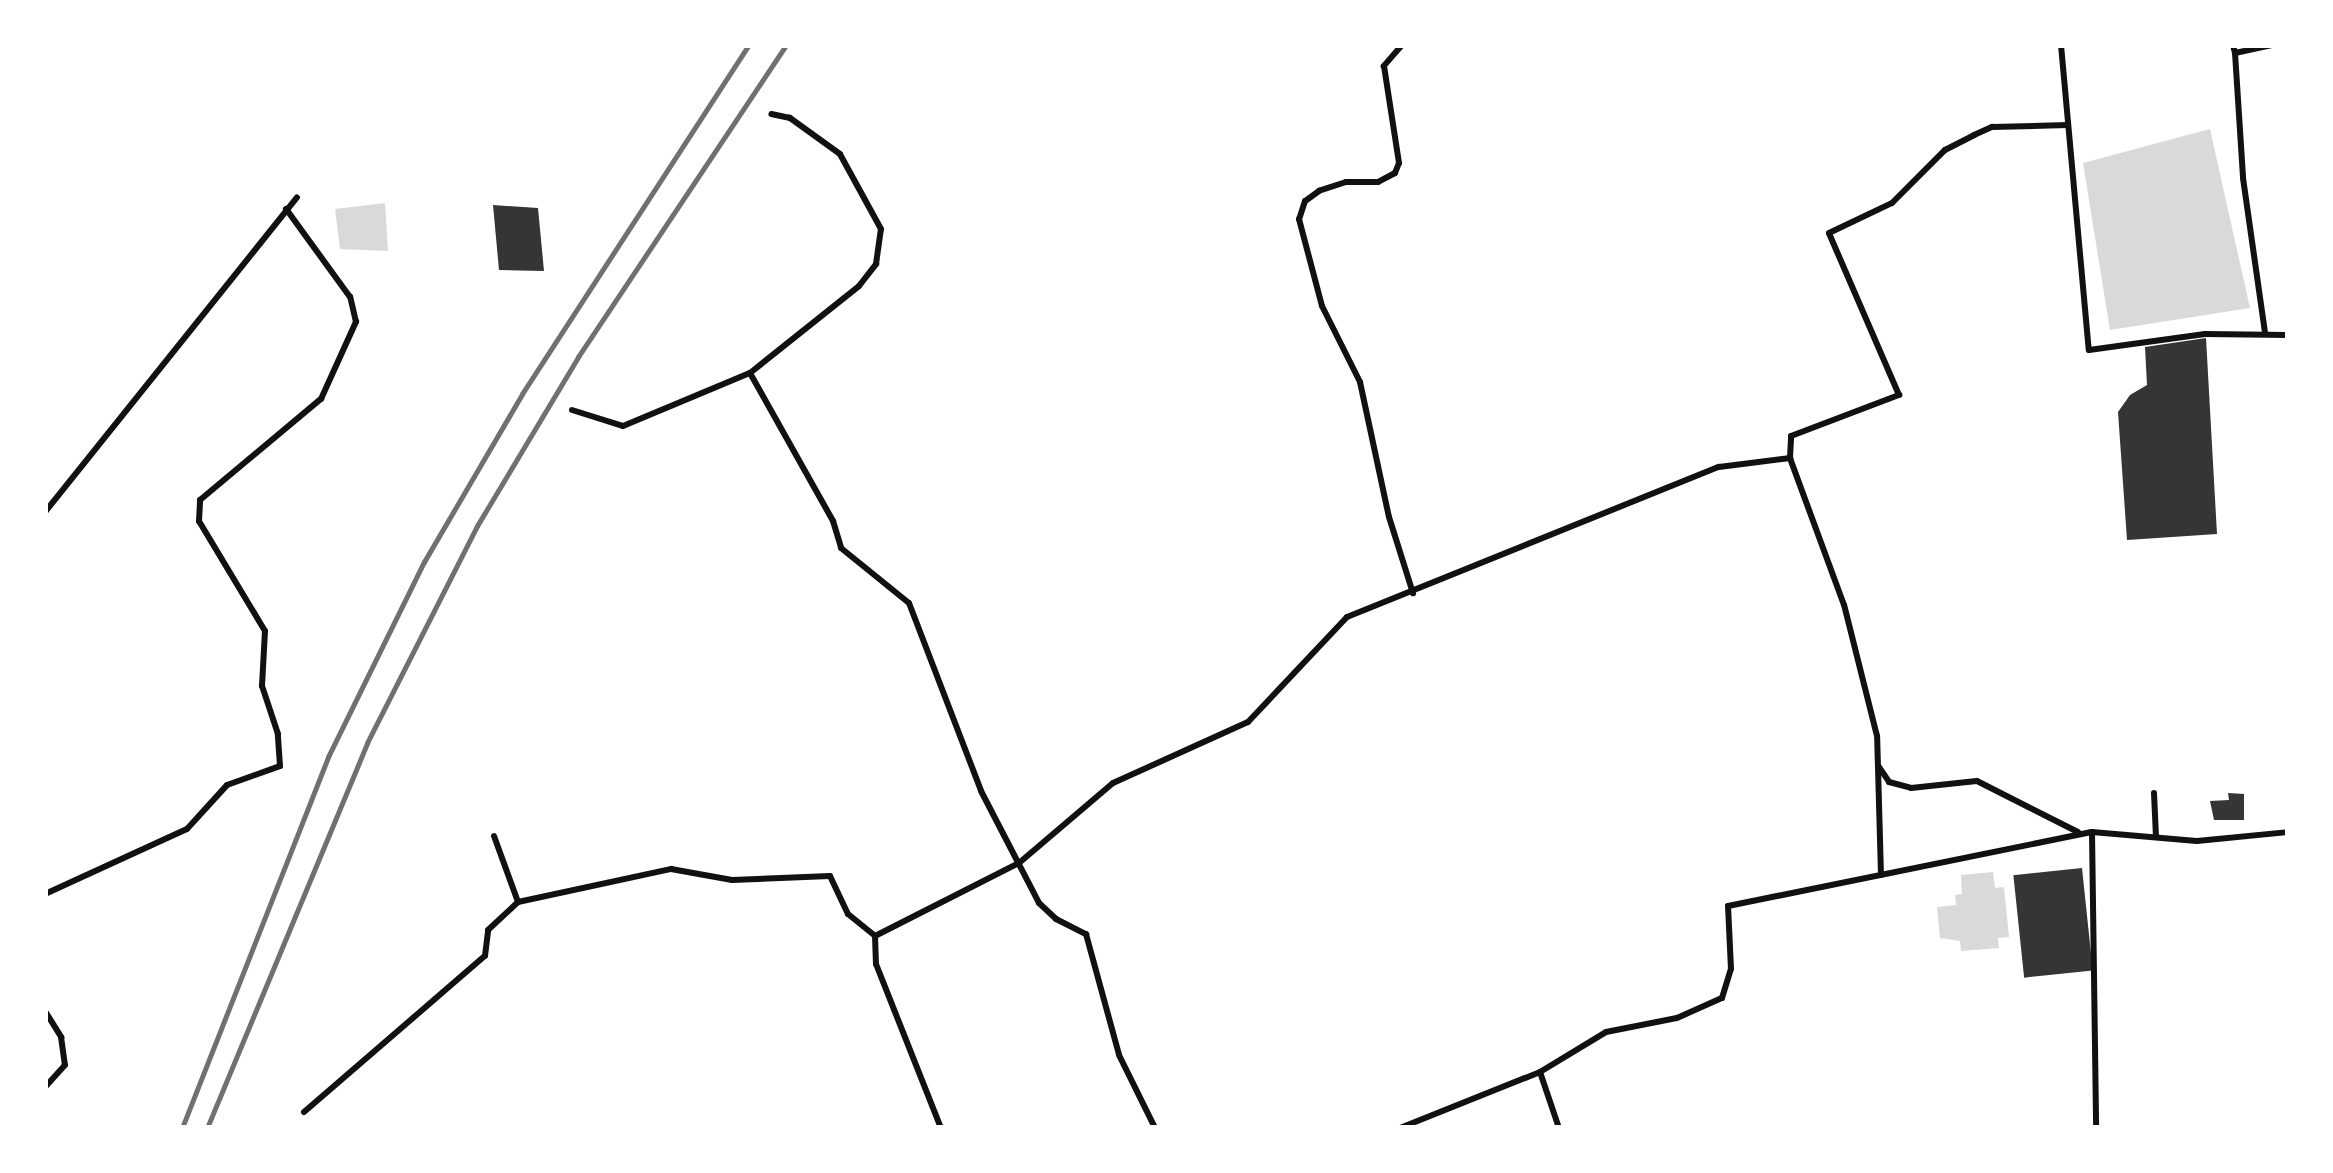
<!DOCTYPE html>
<html>
<head>
<meta charset="utf-8">
<style>
  body { margin:0 }
  #map { position:relative; width:2333px; height:1173px; overflow:hidden; background:#fff; font-family:Bitter,serif }
  div>[style] { position:absolute }
  [style*='--x'] { left:calc(var(--x)*1px); top:calc(var(--y)*1px); width:calc(var(--w)*1px); rotate:calc(var(--a)*1deg) }
  .water>* { inset:0; background:#d9d9d9 }
  .building>* { inset:0; background:#353535; transform-origin:0 0 }
  .minor>* { height:6px; margin:-3px; padding:0 3px; transform-origin:3px; border-radius:3px; background:#111 }
  .rail>* { height:4.5px; margin:-2.25px; padding:0 2.25px; transform-origin:2.25px; border-radius:2.25px; background:#707070 }
  span { translate:-50% -50%; white-space:nowrap; text-align:center; line-height:1.15; -webkit-text-stroke:10px #fff; paint-order:stroke }
  .frame { position:absolute; inset:0; border:48px solid #fff; pointer-events:none }
</style>
</head>
<body>
<div id="map">
  <div class="water">
    <i style="clip-path:polygon(2210px 129px,2250px 308px,2110px 330px,2083px 163px)"></i>
    <i style="clip-path:polygon(385px 203px,388px 251px,340px 249px,335px 209px)"></i>
    <i style="clip-path:polygon(1993px 872px,1995px 888px,2004px 887px,2009px 937px,1998px 938px,1999px 948px,1961px 951px,1960px 941px,1940px 938px,1937px 907px,1956px 905px,1955px 895px,1962px 894px,1961px 875px)"></i>
  </div>
  <div class="building">
    <i style="clip-path:polygon(493px 205px,538px 208px,544px 271px,499px 270px)"></i>
    <i style="clip-path:polygon(2206px 338px,2217px 534px,2127px 540px,2118px 412px,2130px 395px,2147px 385px,2145px 347px)"></i>
    <i style="clip-path:polygon(2228px 793px,2244px 794px,2244px 820px,2214px 820px,2210px 801px,2229px 800px)"></i>
    <i style="left:2082px;top:868px;width:103px;height:69px;rotate:84deg"></i>
  </div>
  <div class="minor">
    <i style="--x:1402;--y:45;--w:28;--a:131"></i>
    <i style="--x:1384;--y:66;--w:98;--a:81.2"></i>
    <i style="--x:1399;--y:163;--w:11;--a:112"></i>
    <i style="--x:1395;--y:173;--w:19;--a:152"></i>
    <i style="--x:1378;--y:182;--w:32;--a:180"></i>
    <i style="--x:1346;--y:182;--w:28;--a:162"></i>
    <i style="--x:1319;--y:191;--w:17;--a:144"></i>
    <i style="--x:1305;--y:201;--w:19;--a:108"></i>
    <i style="--x:1299;--y:219;--w:90;--a:75.2"></i>
    <i style="--x:1322;--y:306;--w:85;--a:63.4"></i>
    <i style="--x:1360;--y:382;--w:138;--a:77.9"></i>
    <i style="--x:1389;--y:517;--w:80;--a:72.5"></i>
    <i style="--x:2061;--y:45;--w:306;--a:84.8"></i>
    <i style="--x:2089;--y:350;--w:117;--a:-7.9"></i>
    <i style="--x:2205;--y:334;--w:83;--a:0.7"></i>
    <i style="--x:2233;--y:45;--w:8;--a:76"></i>
    <i style="--x:2235;--y:53;--w:40;--a:-12"></i>
    <i style="--x:2235;--y:53;--w:125;--a:86.3"></i>
    <i style="--x:2243;--y:178;--w:156;--a:81.9"></i>
    <i style="--x:750;--y:373;--w:139;--a:-38.6"></i>
    <i style="--x:859;--y:286;--w:28;--a:-52"></i>
    <i style="--x:876;--y:264;--w:35;--a:-82"></i>
    <i style="--x:881;--y:229;--w:85;--a:-118.7"></i>
    <i style="--x:840;--y:154;--w:62;--a:-144.2"></i>
    <i style="--x:790;--y:118;--w:19;--a:-168"></i>
    <i style="--x:572;--y:410;--w:53;--a:17.4"></i>
    <i style="--x:623;--y:426;--w:138;--a:-22.7"></i>
    <i style="--x:750;--y:373;--w:170;--a:60.7"></i>
    <i style="--x:833;--y:521;--w:28;--a:73"></i>
    <i style="--x:841;--y:548;--w:87;--a:39"></i>
    <i style="--x:909;--y:603;--w:201;--a:69"></i>
    <i style="--x:981;--y:791;--w:126;--a:62.6"></i>
    <i style="--x:1039;--y:903;--w:23;--a:43"></i>
    <i style="--x:1056;--y:919;--w:34;--a:27"></i>
    <i style="--x:1086;--y:934;--w:125;--a:74.7"></i>
    <i style="--x:1119;--y:1055;--w:81;--a:63.7"></i>
    <i style="--x:45;--y:512;--w:403;--a:-51.3"></i>
    <i style="--x:1879;--y:767;--w:18;--a:56"></i>
    <i style="--x:1889;--y:782;--w:23;--a:15"></i>
    <i style="--x:1911;--y:788;--w:66;--a:-6.1"></i>
    <i style="--x:1977;--y:781;--w:113;--a:26.8"></i>
    <i style="--x:2154;--y:793;--w:44;--a:87.4"></i>
    <i style="--x:2092;--y:832;--w:296;--a:89.2"></i>
    <i style="--x:494;--y:836;--w:70;--a:70"></i>
    <i style="--x:1881;--y:875;--w:139;--a:-91.6"></i>
    <i style="--x:1877;--y:736;--w:135;--a:-104.1"></i>
    <i style="--x:1844;--y:605;--w:157;--a:-110.2"></i>
    <i style="--x:1790;--y:458;--w:22;--a:-87"></i>
    <i style="--x:1791;--y:436;--w:116;--a:-20.8"></i>
    <i style="--x:1899;--y:395;--w:176;--a:-113.4"></i>
    <i style="--x:1829;--y:233;--w:70;--a:-25.5"></i>
    <i style="--x:1892;--y:203;--w:75;--a:-45"></i>
    <i style="--x:1945;--y:150;--w:33;--a:-27"></i>
    <i style="--x:1974;--y:135;--w:20;--a:-24"></i>
    <i style="--x:1992;--y:127;--w:76;--a:-1.5"></i>
    <i style="--x:45;--y:894;--w:156;--a:-24.6"></i>
    <i style="--x:187;--y:829;--w:59;--a:-47.7"></i>
    <i style="--x:227;--y:785;--w:56;--a:-19.7"></i>
    <i style="--x:280;--y:766;--w:32;--a:-94"></i>
    <i style="--x:278;--y:734;--w:51;--a:-108.4"></i>
    <i style="--x:262;--y:686;--w:55;--a:-86.9"></i>
    <i style="--x:265;--y:631;--w:128;--a:-121"></i>
    <i style="--x:199;--y:521;--w:21;--a:-87"></i>
    <i style="--x:200;--y:500;--w:158;--a:-39.9"></i>
    <i style="--x:321;--y:399;--w:85;--a:-65.6"></i>
    <i style="--x:356;--y:322;--w:26;--a:-103"></i>
    <i style="--x:350;--y:297;--w:109;--a:-126"></i>
    <i style="--x:875;--y:936;--w:28;--a:88"></i>
    <i style="--x:876;--y:964;--w:176;--a:68.4"></i>
    <i style="--x:45;--y:1011;--w:31;--a:58"></i>
    <i style="--x:61;--y:1037;--w:28;--a:82"></i>
    <i style="--x:65;--y:1065;--w:30;--a:132"></i>
    <i style="--x:1540;--y:1072;--w:59;--a:71.3"></i>
    <i style="--x:304;--y:1112;--w:239;--a:-40.8"></i>
    <i style="--x:485;--y:956;--w:26;--a:-83"></i>
    <i style="--x:488;--y:930;--w:41;--a:-43"></i>
    <i style="--x:518;--y:902;--w:157;--a:-12.2"></i>
    <i style="--x:671;--y:869;--w:62;--a:10.2"></i>
    <i style="--x:732;--y:880;--w:98;--a:-2.3"></i>
    <i style="--x:830;--y:876;--w:42;--a:64.7"></i>
    <i style="--x:848;--y:914;--w:35;--a:39"></i>
    <i style="--x:875;--y:936;--w:161;--a:-26.9"></i>
    <i style="--x:1019;--y:863;--w:123;--a:-40.4"></i>
    <i style="--x:1113;--y:783;--w:148;--a:-24.3"></i>
    <i style="--x:1248;--y:722;--w:144;--a:-46.7"></i>
    <i style="--x:1347;--y:617;--w:401;--a:-22"></i>
    <i style="--x:1719;--y:467;--w:72;--a:-7.2"></i>
    <i style="--x:1400;--y:1128;--w:151;--a:-21.8"></i>
    <i style="--x:1540;--y:1072;--w:77;--a:-31.2"></i>
    <i style="--x:1606;--y:1032;--w:72;--a:-11.2"></i>
    <i style="--x:1677;--y:1018;--w:49;--a:-24"></i>
    <i style="--x:1722;--y:998;--w:30;--a:-73"></i>
    <i style="--x:1731;--y:969;--w:63;--a:-92.7"></i>
    <i style="--x:1728;--y:906;--w:371;--a:-11.5"></i>
    <i style="--x:2092;--y:832;--w:105;--a:4.9"></i>
    <i style="--x:2197;--y:841;--w:91;--a:-5.6"></i>
  </div>
  <div class="rail">
    <i style="--x:182;--y:1128;--w:399;--a:-68.5"></i>
    <i style="--x:328;--y:757;--w:217;--a:-63.8"></i>
    <i style="--x:424;--y:562;--w:194;--a:-59.7"></i>
    <i style="--x:522;--y:394;--w:416;--a:-57"></i>
    <i style="--x:207;--y:1128;--w:417;--a:-67.4"></i>
    <i style="--x:367;--y:743;--w:243;--a:-63.1"></i>
    <i style="--x:477;--y:526;--w:197;--a:-59.1"></i>
    <i style="--x:578;--y:357;--w:375;--a:-56.3"></i>
  </div>
  <div class="frame"></div>
</div>
</body>
</html>
